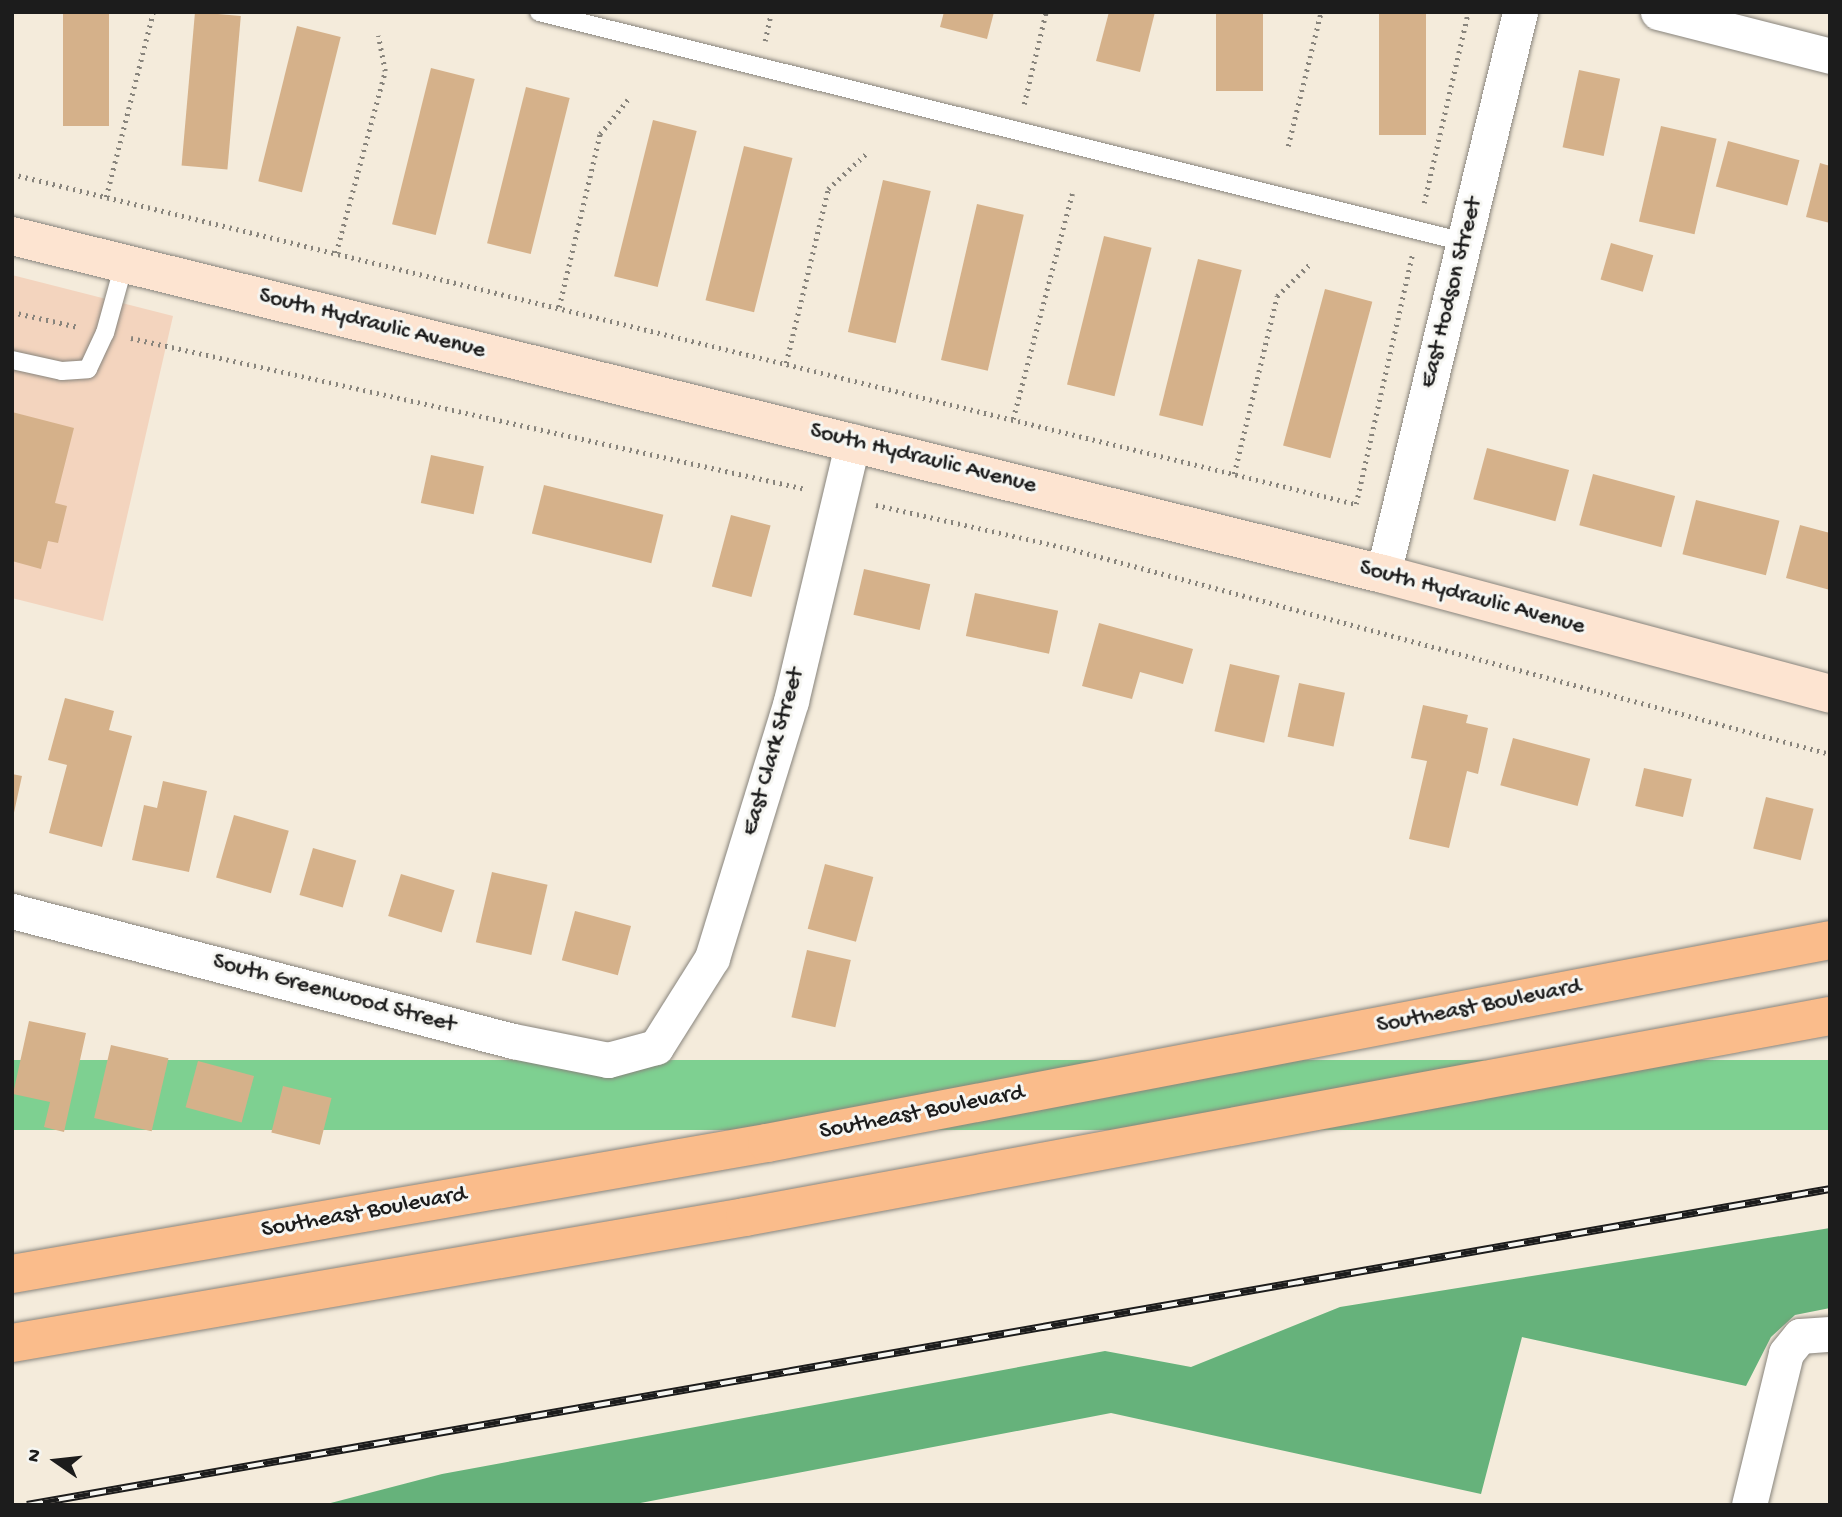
<!DOCTYPE html>
<html>
<head>
<meta charset="utf-8">
<style>
  body { margin:0 }
  #map { position:relative; width:1842px; height:1517px; overflow:hidden; background:#f4ebdb; font-family:"Gochi Hand",sans-serif }
  div>[style] { position:absolute }
  [style*='--x'] { left:calc(var(--x)*1px); top:calc(var(--y)*1px); width:calc(var(--w)*1px); rotate:calc(var(--a)*1deg) }
  .built>* { inset:0; background:#f3d4be }
  .green>* { inset:0; background:#7ed091; transform-origin:0 0 }
  .forest>* { inset:0; background:#66b27b }
  .building>* { inset:0; background:#d5b18a; transform-origin:0 0 }
  .path>* { height:4.5px; margin-top:-2.25px; transform-origin:0; background:repeating-linear-gradient(90deg,#88847c 0 2px,transparent 0 7px) }
  .roads { filter:drop-shadow(0 0 2px #88847c) drop-shadow(0 0 2px #88847c) }
  .lane>* { height:18px; margin:-9px; padding:0 9px; transform-origin:9px; border-radius:9px; background:#fff }
  .street>* { height:35px; margin:-17.5px; padding:0 17.5px; transform-origin:17.5px; border-radius:17.5px; background:#fff }
  .secondary>* { height:38px; margin:-19px; padding:0 19px; transform-origin:19px; border-radius:19px; background:#fde4d1 }
  .primary>* { height:38px; margin:-19px; padding:0 19px; transform-origin:19px; border-radius:19px; background:#fabc8b }
  .rail>* { height:8px; margin-top:-4px; transform-origin:0; background:repeating-linear-gradient(90deg,#f6f6f2 0 16px,#1c1c1c 0 32px); box-sizing:border-box; border-block:2px solid #1c1c1c }
  span { translate:-50% -50%; white-space:nowrap; text-align:center; line-height:1.15; -webkit-text-stroke:6px #f6f6f2; paint-order:stroke }
  .street-label { font-size:24px; color:#1c1c1c }
  .frame { position:absolute; inset:0; border:14px solid #1c1c1c; pointer-events:none }
  .north { position:absolute; left:21px; top:1426px; width:70px; height:70px; -webkit-text-stroke:5px #f6f6f2; paint-order:stroke; rotate:284deg; font-size:19px; font-weight:700; line-height:28px; text-align:center; color:#1c1c1c }
  .north::after { content:''; display:block; margin:auto; width:24px; height:32px; background:#1c1c1c; clip-path:polygon(50% 0,100% 100%,50% 72%,0 100%) }
</style>
</head>
<body>
<div id="map">
  <div class="built">
    <i style="clip-path:polygon(12px 275px,173px 316px,103px 621px,12px 598px)"></i>
  </div>
  <div class="green">
    <i style="left:1830px;top:1060px;width:70px;height:1847px;rotate:90deg"></i>
  </div>
  <div class="forest">
    <i style="clip-path:polygon(1830px 1228px,1830px 1308px,1795px 1315px,1771px 1337px,1746px 1386px,1522px 1337px,1481px 1494px,1111px 1413px,630px 1505px,323px 1505px,442px 1474px,1105px 1351px,1191px 1367px,1340px 1307px)"></i>
  </div>
  <div class="building">
    <i style="left:63px;top:12px;width:46px;height:114px"></i>
    <i style="left:195px;top:12px;width:46px;height:154px;rotate:5deg"></i>
    <i style="clip-path:polygon(944px 12px,994px 12px,987px 39px,940px 27px)"></i>
    <i style="clip-path:polygon(1109px 12px,1155px 12px,1140px 72px,1096px 61px)"></i>
    <i style="left:1216px;top:12px;width:47px;height:79px"></i>
    <i style="left:1379px;top:12px;width:47px;height:123px"></i>
    <i style="left:297px;top:26px;width:45px;height:160px;rotate:14deg"></i>
    <i style="left:431px;top:68px;width:45px;height:161px;rotate:14deg"></i>
    <i style="left:1579px;top:70px;width:42px;height:79px;rotate:12deg"></i>
    <i style="left:526px;top:87px;width:45px;height:161px;rotate:14deg"></i>
    <i style="left:653px;top:120px;width:45px;height:161px;rotate:14deg"></i>
    <i style="left:1661px;top:126px;width:57px;height:98px;rotate:13deg"></i>
    <i style="left:1728px;top:141px;width:74px;height:47px;rotate:15deg"></i>
    <i style="left:744px;top:146px;width:50px;height:159px;rotate:14deg"></i>
    <i style="clip-path:polygon(1820px 163px,1830px 166px,1830px 223px,1806px 217px)"></i>
    <i style="left:883px;top:180px;width:49px;height:156px;rotate:13deg"></i>
    <i style="left:977px;top:204px;width:48px;height:160px;rotate:13deg"></i>
    <i style="left:1104px;top:236px;width:49px;height:153px;rotate:14deg"></i>
    <i style="left:1611px;top:243px;width:44px;height:38px;rotate:16deg"></i>
    <i style="left:1198px;top:259px;width:45px;height:161px;rotate:14deg"></i>
    <i style="left:1325px;top:289px;width:49px;height:162px;rotate:15deg"></i>
    <i style="clip-path:polygon(12px 412px,74px 428px,55px 503px,67px 506px,58px 543px,48px 541px,41px 569px,12px 561px)"></i>
    <i style="left:1487px;top:448px;width:85px;height:53px;rotate:15deg"></i>
    <i style="left:431px;top:455px;width:54px;height:49px;rotate:12deg"></i>
    <i style="left:1593px;top:474px;width:85px;height:53px;rotate:15deg"></i>
    <i style="left:544px;top:485px;width:123px;height:50px;rotate:14deg"></i>
    <i style="left:1696px;top:500px;width:86px;height:56px;rotate:14deg"></i>
    <i style="left:731px;top:515px;width:41px;height:74px;rotate:15deg"></i>
    <i style="clip-path:polygon(1800px 525px,1830px 533px,1830px 590px,1786px 578px)"></i>
    <i style="left:864px;top:569px;width:68px;height:47px;rotate:13deg"></i>
    <i style="left:975px;top:593px;width:85px;height:44px;rotate:12deg"></i>
    <i style="clip-path:polygon(1099px 623px,1193px 649px,1183px 684px,1140px 672px,1132px 699px,1082px 686px)"></i>
    <i style="left:1230px;top:664px;width:51px;height:69px;rotate:13deg"></i>
    <i style="left:1299px;top:683px;width:47px;height:55px;rotate:12deg"></i>
    <i style="clip-path:polygon(65px 698px,114px 711px,109px 730px,132px 736px,102px 847px,49px 833px,67px 765px,48px 760px)"></i>
    <i style="clip-path:polygon(1423px 705px,1468px 715px,1466px 723px,1488px 728px,1478px 774px,1467px 771px,1449px 848px,1409px 839px,1427px 761px,1411px 758px)"></i>
    <i style="left:1513px;top:738px;width:80px;height:49px;rotate:15deg"></i>
    <i style="left:1644px;top:768px;width:49px;height:39px;rotate:13deg"></i>
    <i style="clip-path:polygon(12px 774px,22px 776px,13px 817px,12px 817px)"></i>
    <i style="clip-path:polygon(163px 781px,207px 791px,189px 872px,132px 860px,144px 805px,157px 808px)"></i>
    <i style="left:1766px;top:797px;width:49px;height:53px;rotate:14deg"></i>
    <i style="left:234px;top:815px;width:57px;height:65px;rotate:16deg"></i>
    <i style="left:313px;top:848px;width:45px;height:49px;rotate:16deg"></i>
    <i style="left:825px;top:864px;width:50px;height:67px;rotate:15deg"></i>
    <i style="left:492px;top:872px;width:57px;height:72px;rotate:13deg"></i>
    <i style="left:401px;top:874px;width:56px;height:44px;rotate:17deg"></i>
    <i style="left:575px;top:911px;width:58px;height:51px;rotate:15deg"></i>
    <i style="left:807px;top:950px;width:45px;height:69px;rotate:13deg"></i>
    <i style="clip-path:polygon(29px 1021px,86px 1033px,64px 1132px,44px 1127px,50px 1102px,13px 1094px)"></i>
    <i style="left:111px;top:1045px;width:59px;height:75px;rotate:13deg"></i>
    <i style="left:198px;top:1061px;width:58px;height:48px;rotate:15deg"></i>
    <i style="left:283px;top:1086px;width:50px;height:48px;rotate:14deg"></i>
  </div>
  <div class="path">
    <i style="--x:765;--y:41;--w:30;--a:-78"></i>
    <i style="--x:1024;--y:104;--w:95;--a:-76.6"></i>
    <i style="--x:1288;--y:146;--w:138;--a:-76.2"></i>
    <i style="--x:12;--y:174;--w:1384;--a:13.8"></i>
    <i style="--x:1356;--y:504;--w:255;--a:-77.3"></i>
    <i style="--x:106;--y:197;--w:191;--a:-75.7"></i>
    <i style="--x:1424;--y:203;--w:196;--a:-77"></i>
    <i style="--x:336;--y:253;--w:188;--a:-74.9"></i>
    <i style="--x:385;--y:71;--w:36;--a:-101"></i>
    <i style="--x:559;--y:307;--w:178;--a:-76.7"></i>
    <i style="--x:600;--y:134;--w:46;--a:-51.1"></i>
    <i style="--x:12;--y:312;--w:68;--a:12.8"></i>
    <i style="--x:131;--y:338;--w:692;--a:12.61"></i>
    <i style="--x:786;--y:363;--w:179;--a:-76.4"></i>
    <i style="--x:828;--y:189;--w:54;--a:-42.8"></i>
    <i style="--x:1013;--y:419;--w:233;--a:-75.3"></i>
    <i style="--x:1234;--y:474;--w:183;--a:-76.4"></i>
    <i style="--x:1277;--y:296;--w:46;--a:-44.1"></i>
    <i style="--x:876;--y:505;--w:196;--a:12.7"></i>
    <i style="--x:1067;--y:548;--w:790;--a:15.11"></i>
  </div>
  <div class="roads">
    <div class="lane">
      <i style="--x:539;--y:12;--w:953;--a:13.96"></i>
      <i style="--x:12;--y:360;--w:51;--a:12.4"></i>
      <i style="--x:62;--y:371;--w:26;--a:-4"></i>
      <i style="--x:88;--y:369;--w:40;--a:-65"></i>
      <i style="--x:105;--y:333;--w:72;--a:-74.6"></i>
    </div>
    <div class="street">
      <i style="--x:1658;--y:12;--w:178;--a:14.3"></i>
      <i style="--x:1383;--y:574;--w:578;--a:-76.3"></i>
      <i style="--x:12;--y:911;--w:518;--a:14.55"></i>
      <i style="--x:513;--y:1041;--w:97;--a:11.3"></i>
      <i style="--x:608;--y:1060;--w:50;--a:-15.2"></i>
      <i style="--x:656;--y:1047;--w:105;--a:-57.8"></i>
      <i style="--x:712;--y:958;--w:269;--a:-72.9"></i>
      <i style="--x:791;--y:701;--w:267;--a:-76.6"></i>
      <i style="--x:1749;--y:1505;--w:156;--a:-76.3"></i>
      <i style="--x:1786;--y:1353;--w:22;--a:-51"></i>
      <i style="--x:1800;--y:1336;--w:30;--a:-4"></i>
    </div>
    <div class="secondary">
      <i style="--x:12;--y:236;--w:1412;--a:13.85"></i>
      <i style="--x:1383;--y:574;--w:463;--a:15"></i>
    </div>
    <div class="primary">
      <i style="--x:12;--y:1274;--w:766;--a:-9.84"></i>
      <i style="--x:767;--y:1143;--w:1082;--a:-10.81"></i>
      <i style="--x:12;--y:1343;--w:744;--a:-9.75"></i>
      <i style="--x:745;--y:1217;--w:1103;--a:-10.5"></i>
    </div>
  </div>
  <div class="rail">
    <i style="--x:27;--y:1505;--w:1830;--a:-9.94"></i>
  </div>
  <div class="street-label">
    <span style="left:1452px;top:293px;rotate:-76deg">East Hodson Street</span>
    <span style="left:372px;top:324px;rotate:14deg">South Hydraulic Avenue</span>
    <span style="left:923px;top:459px;rotate:14deg">South Hydraulic Avenue</span>
    <span style="left:1472px;top:598px;rotate:15deg">South Hydraulic Avenue</span>
    <span style="left:774px;top:752px;rotate:-74deg">East Clark Street</span>
    <span style="left:334px;top:994px;rotate:15deg">South Greenwood Street</span>
    <span style="left:1479px;top:1007px;rotate:-11deg">Southeast Boulevard</span>
    <span style="left:922px;top:1113px;rotate:-11deg">Southeast Boulevard</span>
    <span style="left:364px;top:1213px;rotate:-10deg">Southeast Boulevard</span>
  </div>
  <div class="frame"></div>
  <div class="north">N</div>
</div>
</body>
</html>
